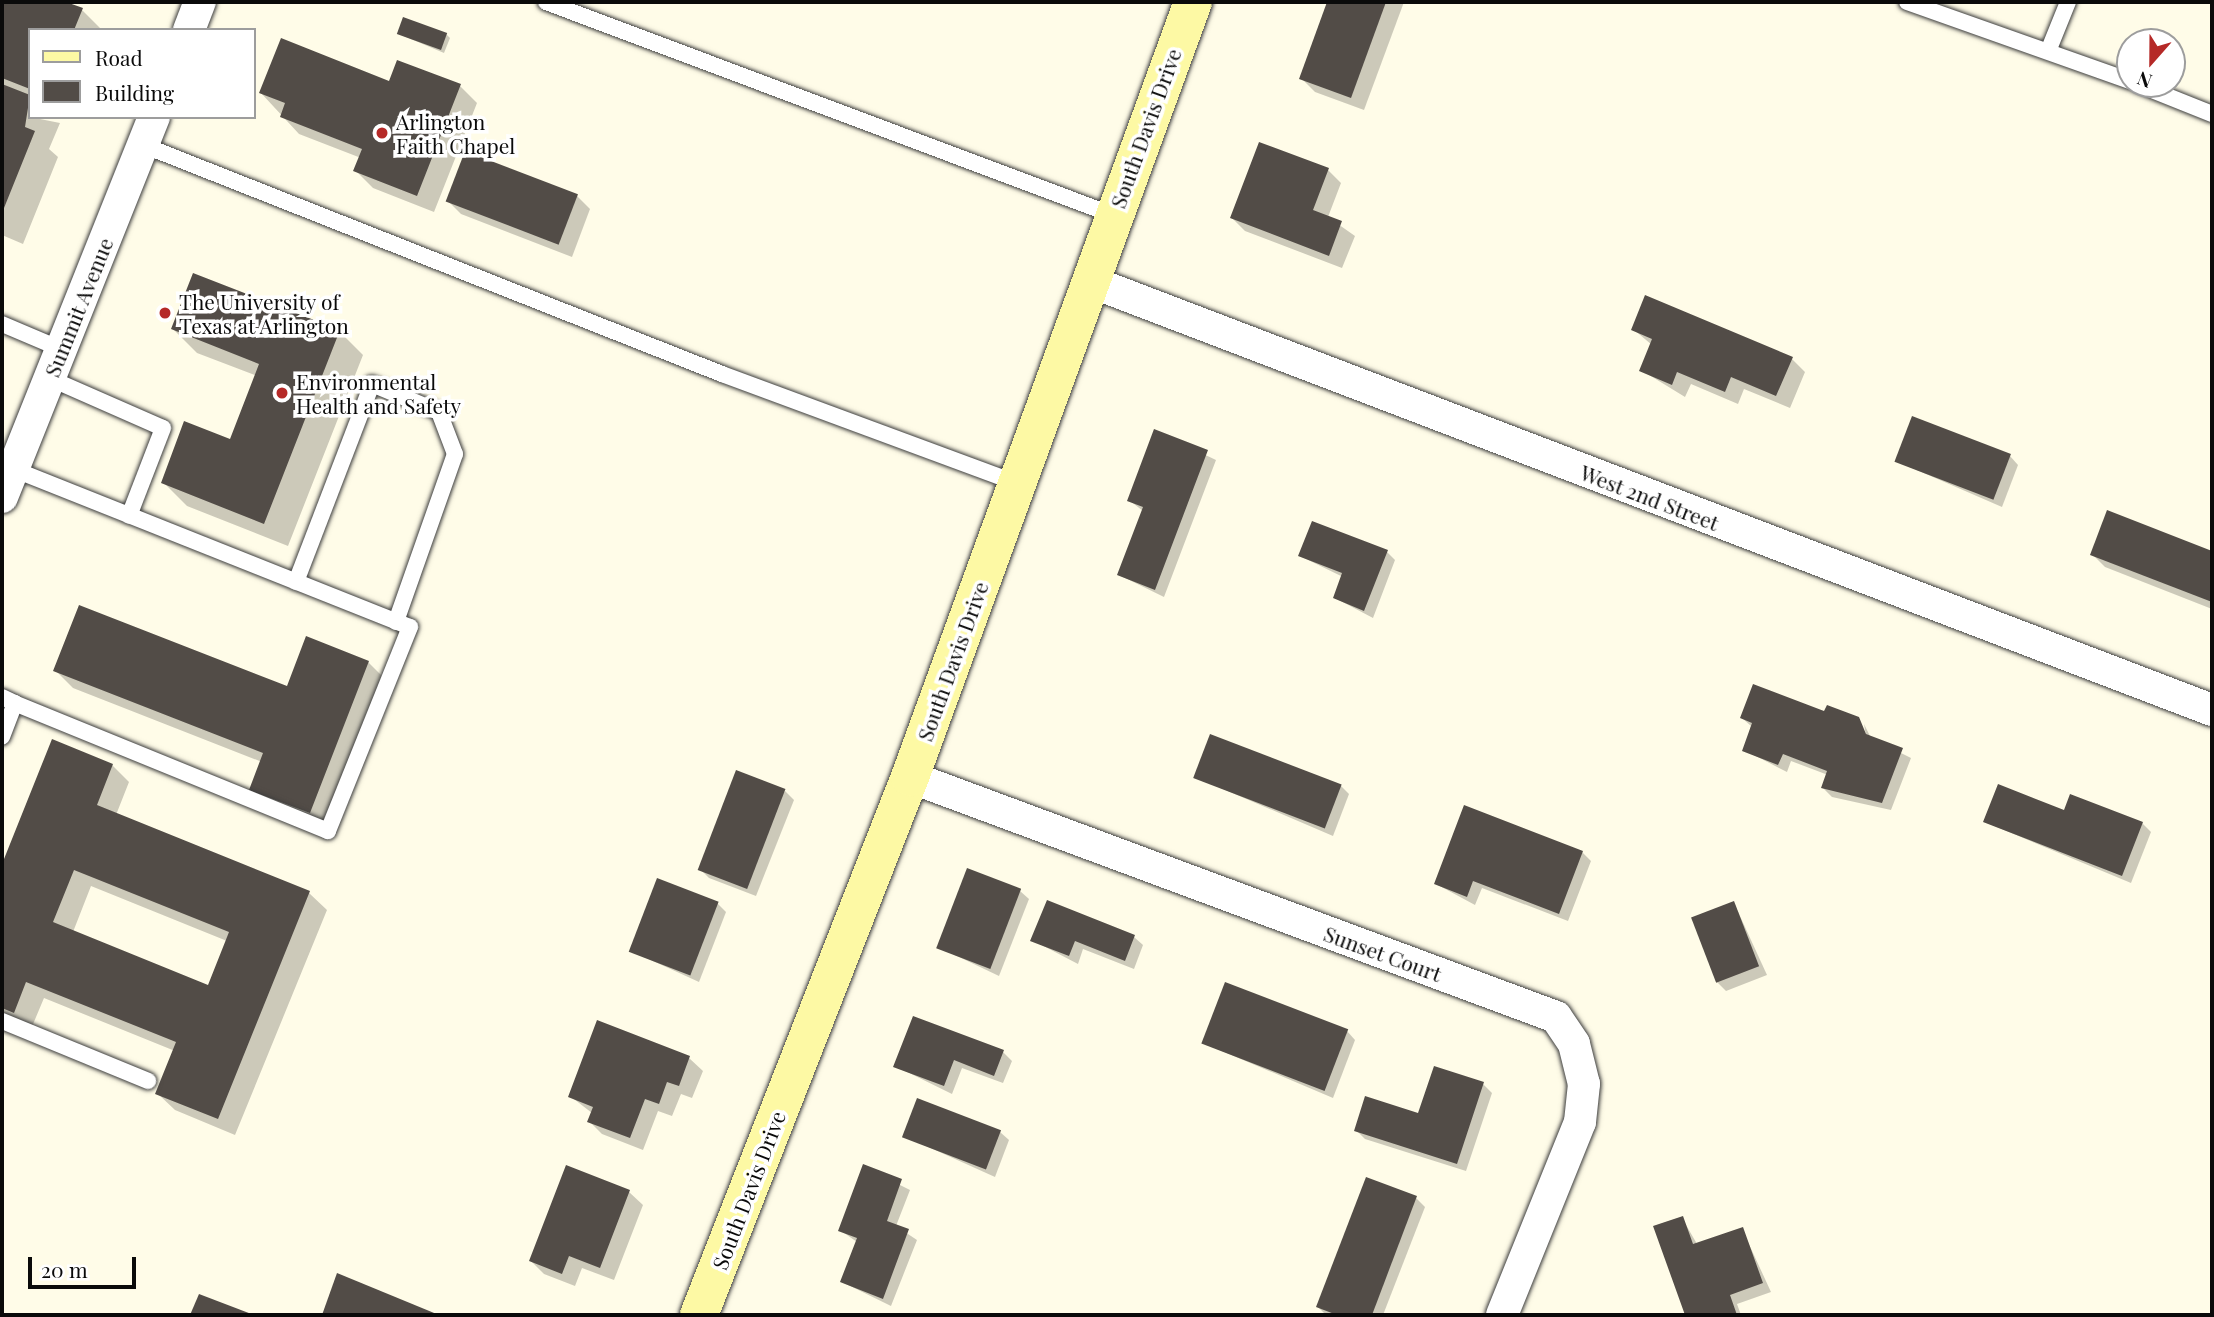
<!DOCTYPE html>
<html>
<head>
<meta charset="utf-8">
<style>
  body { margin:0 }
  #map { position:relative; width:2214px; height:1317px; overflow:hidden; background:#fffce8; font-family:"Playfair Display",serif }
  div>[style] { position:absolute }
  [style*='--x'] { left:calc(var(--x)*1px); top:calc(var(--y)*1px); width:calc(var(--w)*1px); rotate:calc(var(--a)*1deg) }
  .shadow>* { inset:0; background:#0003 }
  .building>* { inset:0; background:#524c47; transform-origin:0 0 }
  .roads { filter:drop-shadow(0 0 2px #3d3d3d) drop-shadow(0 0 2px #3d3d3d) }
  .lane>* { height:16px; margin:-8px; padding:0 8px; transform-origin:8px; border-radius:8px; background:#fff }
  .street>* { height:32px; margin:-16px; padding:0 16px; transform-origin:16px; border-radius:16px; background:#fff }
  .secondary>* { height:38px; margin:-19px; padding:0 19px; transform-origin:19px; border-radius:19px; background:#fdf9a4 }
  .dots>* { width:19px; height:19px; translate:-50% -50%; box-sizing:border-box; border:4px solid #fff; border-radius:50% }
  span { translate:-50% -50%; white-space:nowrap; text-align:center; line-height:1.15; -webkit-text-stroke:7px #fff; paint-order:stroke }
  .poi-label { font-size:21px; color:#0a0a0a }
  .left { translate:0 -50%; text-align:left }
  .street-label { font-size:21px; color:#0a0a0a }
  .frame { position:absolute; inset:0; border:4px solid #0a0a0a; pointer-events:none }
  .legend { position:absolute; left:28px; top:28px; width:228px; height:91px; box-sizing:border-box; background:#fff; border:2px solid #9d9d9d; margin:0; padding:9px 12px; list-style:none; font-size:21px; color:#0a0a0a }
  .legend li { display:flex; align-items:center; gap:14px; height:35px }
  .legend b { width:35px; border:2px solid #9d9d9d }
  .north { position:absolute; left:2116px; top:28px; width:70px; height:70px; box-sizing:border-box; background:#fff; border:2px solid #9d9d9d; border-radius:50%; rotate:201deg; font-size:19px; font-weight:700; line-height:28px; text-align:center; color:#0a0a0a }
  .north::after { content:''; display:block; margin:auto; width:24px; height:32px; background:#b52927; clip-path:polygon(50% 0,100% 100%,50% 72%,0 100%) }
  .scale { position:absolute; left:28px; top:1257px; width:108px; height:32px; box-sizing:border-box; border:4px solid #0a0a0a; border-top:0; padding-left:9px; font-size:21px; line-height:24px; white-space:nowrap; color:#0a0a0a; -webkit-text-stroke:5px #fff; paint-order:stroke }
</style>
</head>
<body>
<div id="map">
  <div class="shadow">
    <i style="clip-path:polygon(2px 2px,61px 2px,82px 10px,102px 30px,30px 30px,30px 117px,60px 123px,49px 149px,58px 157px,23px 244px,2px 235px)"></i>
    <i style="clip-path:polygon(1329px 2px,1404px 2px,1364px 110px,1315px 92px,1301px 78px)"></i>
    <i style="clip-path:polygon(399px 34px,446px 34px,450px 38px,444px 53px)"></i>
    <i style="clip-path:polygon(390px 83px,460px 86px,477px 103px,434px 212px,373px 188px,356px 171px,361px 158px,299px 134px,261px 93px)"></i>
    <i style="clip-path:polygon(1328px 170px,1341px 183px,1328px 217px,1355px 236px,1342px 268px,1245px 231px,1232px 218px)"></i>
    <i style="clip-path:polygon(577px 196px,590px 209px,572px 257px,461px 214px,448px 201px)"></i>
    <i style="clip-path:polygon(173px 329px,339px 331px,363px 355px,288px 546px,187px 506px,163px 482px,231px 441px,257px 376px,197px 353px)"></i>
    <i style="clip-path:polygon(1633px 329px,1792px 359px,1805px 372px,1790px 408px,1744px 389px,1738px 404px,1691px 384px,1685px 397px,1641px 370px,1652px 345px)"></i>
    <i style="clip-path:polygon(1155px 431px,1216px 460px,1164px 597px,1119px 575px,1143px 511px,1129px 500px)"></i>
    <i style="clip-path:polygon(2010px 456px,2018px 465px,2002px 507px,1896px 461px)"></i>
    <i style="clip-path:polygon(2108px 513px,2212px 553px,2212px 609px,2105px 567px,2092px 554px)"></i>
    <i style="clip-path:polygon(1387px 552px,1395px 560px,1373px 618px,1335px 598px,1343px 577px,1300px 556px)"></i>
    <i style="clip-path:polygon(368px 662px,385px 679px,327px 829px,269px 806px,251px 789px,262px 762px,73px 688px,55px 670px,288px 688px)"></i>
    <i style="clip-path:polygon(1825px 714px,1858px 719px,1867px 742px,1864px 724px,1871px 738px,1911px 758px,1891px 810px,1832px 797px,1823px 788px,1828px 775px,1791px 761px,1787px 772px,1744px 750px,1751px 726px,1742px 718px)"></i>
    <i style="clip-path:polygon(evenodd,53px 741px,112px 765px,129px 782px,116px 815px,309px 893px,327px 910px,235px 1135px,175px 1110px,157px 1093px,175px 1051px,44px 998px,31px 1029px,2px 1017px,2px 868px,53px 741px,91px 886px,227px 941px,209px 987px,73px 932px,91px 886px)"></i>
    <i style="clip-path:polygon(1195px 777px,1341px 786px,1349px 794px,1333px 836px)"></i>
    <i style="clip-path:polygon(785px 791px,794px 800px,756px 896px,709px 878px,700px 869px)"></i>
    <i style="clip-path:polygon(2065px 812px,2142px 823px,2151px 832px,2131px 883px,1985px 822px)"></i>
    <i style="clip-path:polygon(1582px 852px,1591px 861px,1568px 921px,1482px 888px,1475px 905px,1436px 884px)"></i>
    <i style="clip-path:polygon(1020px 891px,1029px 899px,999px 976px,938px 947px)"></i>
    <i style="clip-path:polygon(717px 903px,726px 912px,699px 982px,631px 951px)"></i>
    <i style="clip-path:polygon(1734px 903px,1767px 975px,1726px 991px,1717px 982px)"></i>
    <i style="clip-path:polygon(1134px 937px,1143px 945px,1134px 969px,1083px 949px,1078px 964px,1032px 940px)"></i>
    <i style="clip-path:polygon(598px 1023px,689px 1058px,703px 1071px,692px 1098px,681px 1094px,672px 1116px,658px 1111px,643px 1150px,602px 1134px,589px 1121px,592px 1113px,570px 1096px)"></i>
    <i style="clip-path:polygon(1347px 1031px,1355px 1040px,1333px 1098px,1203px 1043px)"></i>
    <i style="clip-path:polygon(1003px 1052px,1012px 1061px,1003px 1083px,962px 1068px,952px 1094px,895px 1066px)"></i>
    <i style="clip-path:polygon(1483px 1084px,1492px 1093px,1466px 1171px,1365px 1139px,1356px 1130px,1419px 1116px)"></i>
    <i style="clip-path:polygon(1000px 1132px,1009px 1140px,995px 1177px,904px 1136px)"></i>
    <i style="clip-path:polygon(864px 1167px,910px 1190px,896px 1226px,917px 1240px,891px 1306px,842px 1282px,857px 1242px,840px 1230px)"></i>
    <i style="clip-path:polygon(567px 1168px,629px 1192px,643px 1205px,614px 1280px,582px 1268px,575px 1286px,544px 1274px,531px 1261px)"></i>
    <i style="clip-path:polygon(1416px 1198px,1425px 1207px,1383px 1315px,1326px 1315px,1318px 1307px)"></i>
    <i style="clip-path:polygon(1682px 1218px,1697px 1244px,1742px 1229px,1771px 1292px,1737px 1304px,1741px 1315px,1687px 1315px,1655px 1227px)"></i>
    <i style="clip-path:polygon(338px 1275px,434px 1315px,323px 1315px)"></i>
  </div>
  <div class="building">
    <i style="clip-path:polygon(2px 2px,66px 2px,83px 8px,74px 30px,30px 30px,30px 89px,2px 78px)"></i>
    <i style="clip-path:polygon(1327px 2px,1386px 2px,1351px 98px,1299px 79px)"></i>
    <i style="left:403px;top:17px;width:47px;height:18px;rotate:20deg"></i>
    <i style="clip-path:polygon(281px 38px,389px 81px,397px 60px,461px 84px,417px 196px,353px 171px,362px 149px,280px 117px,285px 103px,259px 93px)"></i>
    <i style="clip-path:polygon(2px 84px,30px 95px,25px 127px,35px 131px,2px 213px)"></i>
    <i style="clip-path:polygon(1259px 142px,1329px 168px,1313px 210px,1342px 221px,1329px 256px,1230px 218px)"></i>
    <i style="left:465px;top:151px;width:121px;height:54px;rotate:21deg"></i>
    <i style="clip-path:polygon(193px 273px,340px 330px,264px 524px,161px 483px,184px 421px,230px 439px,259px 364px,171px 329px)"></i>
    <i style="clip-path:polygon(1645px 295px,1793px 357px,1776px 396px,1731px 377px,1725px 392px,1677px 372px,1672px 385px,1639px 371px,1652px 339px,1631px 330px)"></i>
    <i style="left:1912px;top:416px;width:106px;height:49px;rotate:21deg"></i>
    <i style="clip-path:polygon(1154px 429px,1208px 450px,1155px 590px,1117px 575px,1143px 507px,1127px 501px)"></i>
    <i style="clip-path:polygon(2107px 510px,2212px 551px,2212px 602px,2090px 555px)"></i>
    <i style="clip-path:polygon(1312px 521px,1388px 550px,1364px 611px,1333px 598px,1342px 573px,1298px 556px)"></i>
    <i style="clip-path:polygon(79px 605px,287px 686px,306px 636px,369px 661px,310px 813px,249px 790px,263px 753px,53px 671px)"></i>
    <i style="clip-path:polygon(1753px 684px,1824px 711px,1827px 705px,1859px 717px,1866px 734px,1903px 748px,1882px 803px,1821px 788px,1827px 771px,1783px 754px,1778px 765px,1742px 751px,1752px 723px,1740px 718px)"></i>
    <i style="left:1210px;top:734px;width:141px;height:47px;rotate:21deg"></i>
    <i style="clip-path:polygon(evenodd,52px 739px,113px 764px,97px 805px,310px 891px,218px 1119px,155px 1094px,176px 1042px,26px 982px,14px 1013px,2px 1008px,2px 864px,52px 739px,74px 870px,229px 932px,208px 985px,53px 922px,74px 870px)"></i>
    <i style="left:736px;top:770px;width:53px;height:107px;rotate:21deg"></i>
    <i style="clip-path:polygon(1998px 784px,2064px 810px,2070px 794px,2143px 822px,2122px 876px,1983px 822px)"></i>
    <i style="clip-path:polygon(1464px 805px,1583px 851px,1559px 914px,1473px 881px,1467px 897px,1434px 884px)"></i>
    <i style="left:967px;top:868px;width:58px;height:86px;rotate:21deg"></i>
    <i style="left:657px;top:878px;width:66px;height:79px;rotate:21deg"></i>
    <i style="clip-path:polygon(1047px 900px,1135px 935px,1125px 961px,1075px 941px,1069px 956px,1030px 941px)"></i>
    <i style="left:1734px;top:901px;width:70px;height:46px;rotate:69deg"></i>
    <i style="left:1225px;top:982px;width:132px;height:66px;rotate:21deg"></i>
    <i style="clip-path:polygon(913px 1016px,1004px 1050px,994px 1076px,954px 1060px,944px 1086px,893px 1067px)"></i>
    <i style="clip-path:polygon(597px 1020px,690px 1056px,679px 1086px,667px 1082px,659px 1104px,645px 1099px,630px 1138px,587px 1122px,593px 1107px,568px 1097px)"></i>
    <i style="clip-path:polygon(1434px 1066px,1484px 1082px,1457px 1164px,1354px 1131px,1365px 1096px,1418px 1113px)"></i>
    <i style="left:917px;top:1098px;width:90px;height:42px;rotate:21deg"></i>
    <i style="clip-path:polygon(863px 1164px,902px 1179px,887px 1221px,909px 1229px,883px 1299px,840px 1282px,857px 1238px,838px 1231px)"></i>
    <i style="clip-path:polygon(566px 1165px,630px 1190px,600px 1268px,569px 1256px,562px 1274px,529px 1261px)"></i>
    <i style="clip-path:polygon(1366px 1177px,1417px 1196px,1372px 1315px,1337px 1315px,1316px 1307px)"></i>
    <i style="clip-path:polygon(1683px 1216px,1693px 1244px,1743px 1227px,1763px 1283px,1730px 1295px,1737px 1315px,1685px 1315px,1653px 1226px)"></i>
    <i style="clip-path:polygon(337px 1273px,439px 1315px,322px 1315px)"></i>
    <i style="clip-path:polygon(199px 1294px,254px 1315px,190px 1315px)"></i>
  </div>
  <div class="roads">
    <div class="lane">
      <i style="--x:546;--y:2;--w:606;--a:20.59"></i>
      <i style="--x:1907;--y:2;--w:237;--a:19.5"></i>
      <i style="--x:2049;--y:49;--w:51;--a:-68"></i>
      <i style="--x:2137;--y:84;--w:81;--a:21.8"></i>
      <i style="--x:143;--y:145;--w:623;--a:21.58"></i>
      <i style="--x:722;--y:374;--w:314;--a:20.3"></i>
      <i style="--x:2;--y:324;--w:64;--a:23"></i>
      <i style="--x:49;--y:378;--w:124;--a:23.7"></i>
      <i style="--x:163;--y:428;--w:94;--a:111.1"></i>
      <i style="--x:13;--y:469;--w:427;--a:21.7"></i>
      <i style="--x:410;--y:627;--w:220;--a:111.9"></i>
      <i style="--x:328;--y:831;--w:338;--a:-157.8"></i>
      <i style="--x:296;--y:582;--w:212;--a:-69"></i>
      <i style="--x:372;--y:384;--w:73;--a:22.7"></i>
      <i style="--x:439;--y:412;--w:45;--a:69.1"></i>
      <i style="--x:455;--y:454;--w:178;--a:109.4"></i>
      <i style="--x:2;--y:697;--w:14;--a:25"></i>
      <i style="--x:15;--y:703;--w:36;--a:111"></i>
      <i style="--x:2;--y:1021;--w:158;--a:22.3"></i>
    </div>
    <div class="street">
      <i style="--x:189;--y:30;--w:30;--a:-69"></i>
      <i style="--x:1089;--y:281;--w:1202;--a:20.91"></i>
      <i style="--x:2;--y:497;--w:409;--a:-68.2"></i>
      <i style="--x:910;--y:777;--w:689;--a:20.38"></i>
      <i style="--x:1556;--y:1017;--w:32;--a:56"></i>
      <i style="--x:1574;--y:1044;--w:41;--a:76"></i>
      <i style="--x:1584;--y:1084;--w:38;--a:96"></i>
      <i style="--x:1580;--y:1122;--w:208;--a:112"></i>
    </div>
    <div class="secondary">
      <i style="--x:699;--y:1315;--w:578;--a:-68.59"></i>
      <i style="--x:910;--y:777;--w:825;--a:-69.94"></i>
    </div>
  </div>
  <div class="dots">
    <i style="left:382px;top:133px;background:#b52927"></i>
    <i style="left:165px;top:313px;background:#b52927"></i>
    <i style="left:282px;top:393px;background:#b52927"></i>
  </div>
  <div class="poi-label">
    <span class="left" style="left:396px;top:133px">Arlington<br>Faith Chapel</span>
    <span class="left" style="left:179px;top:313px">The University of<br>Texas at Arlington</span>
    <span class="left" style="left:296px;top:393px">Environmental<br>Health and Safety</span>
  </div>
  <div class="street-label">
    <span style="left:1145px;top:128px;rotate:-70deg">South Davis Drive</span>
    <span style="left:78px;top:307px;rotate:-68deg">Summit Avenue</span>
    <span style="left:1650px;top:497px;rotate:21deg">West 2nd Street</span>
    <span style="left:952px;top:661px;rotate:-70deg">South Davis Drive</span>
    <span style="left:1383px;top:953px;rotate:20deg">Sunset Court</span>
    <span style="left:748px;top:1190px;rotate:-69deg">South Davis Drive</span>
  </div>
  <div class="frame"></div>
  <ul class="legend">
  <li><b style="height:9px;background:#fdf9a4"></b>Road</li>
  <li><b style="height:19px;background:#524c47"></b>Building</li>
  </ul>
  <div class="north">N</div>
  <div class="scale">20 m</div>
</div>
</body>
</html>
